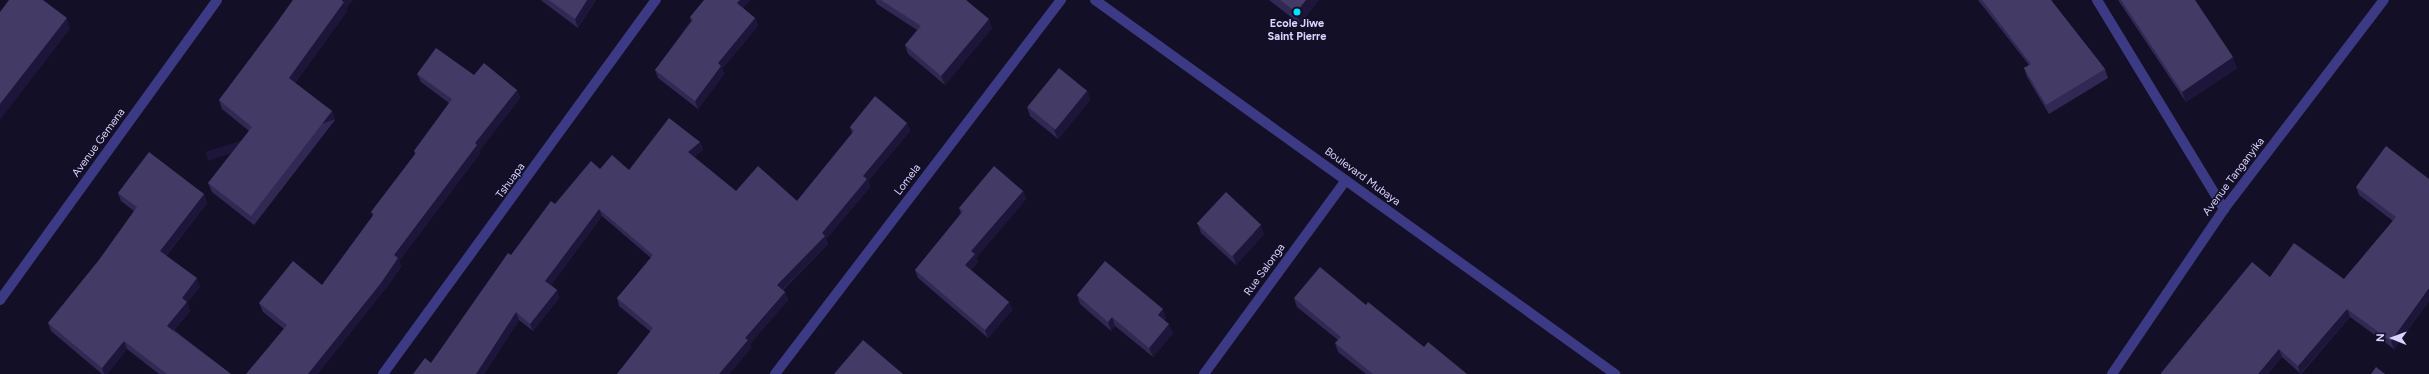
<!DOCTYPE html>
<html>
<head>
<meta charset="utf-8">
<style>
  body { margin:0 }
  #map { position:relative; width:2429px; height:374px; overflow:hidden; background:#130f26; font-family:Figtree,sans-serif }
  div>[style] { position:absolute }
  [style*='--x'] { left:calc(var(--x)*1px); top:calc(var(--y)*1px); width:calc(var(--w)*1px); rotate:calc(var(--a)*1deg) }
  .minor>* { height:10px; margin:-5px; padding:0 5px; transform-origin:5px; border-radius:5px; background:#3d3a85 }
  .wall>* { inset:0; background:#312854 }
  .shaded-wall>* { inset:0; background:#1d163a; transform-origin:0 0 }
  .building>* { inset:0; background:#433a66; transform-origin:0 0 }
  .dots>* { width:11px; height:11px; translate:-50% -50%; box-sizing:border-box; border:2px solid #130f26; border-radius:50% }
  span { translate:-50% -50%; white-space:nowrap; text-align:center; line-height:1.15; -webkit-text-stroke:3px #130f26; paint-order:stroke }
  .poi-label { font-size:11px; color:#d9d4ff; font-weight:700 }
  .street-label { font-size:11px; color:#d9d4ff }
  .north { position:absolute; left:2373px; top:318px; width:40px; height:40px; -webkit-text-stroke:3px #130f26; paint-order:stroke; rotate:271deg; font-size:11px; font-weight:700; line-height:16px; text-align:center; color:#d9d4ff }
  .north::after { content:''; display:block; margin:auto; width:14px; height:18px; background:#d9d4ff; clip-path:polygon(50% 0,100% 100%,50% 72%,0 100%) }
</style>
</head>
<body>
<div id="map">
  <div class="minor">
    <i style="--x:1095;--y:0;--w:641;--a:35.72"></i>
    <i style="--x:2097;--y:0;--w:245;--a:58.7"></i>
    <i style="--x:0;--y:300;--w:370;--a:-54.1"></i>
    <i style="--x:383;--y:374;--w:463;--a:-53.9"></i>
    <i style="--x:775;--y:374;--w:471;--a:-52.6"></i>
    <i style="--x:1204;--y:374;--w:240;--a:-53.8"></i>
    <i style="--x:2112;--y:374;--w:199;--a:-55.8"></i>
    <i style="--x:2224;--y:209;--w:263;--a:-52.6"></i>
  </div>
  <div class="wall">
    <i style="clip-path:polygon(293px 0,353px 0,346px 8px,347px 11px,295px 83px,332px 111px,335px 120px,254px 225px,212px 192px,208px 183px,249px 131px,222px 109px,219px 100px,273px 28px)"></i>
    <i style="clip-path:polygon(541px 0,596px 0,578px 28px,542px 1px)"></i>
    <i style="clip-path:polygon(750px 0,743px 8px,755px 18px,758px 26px,722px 69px,724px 74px,698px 109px,658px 78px,655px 70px,691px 21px,690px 17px)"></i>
    <i style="clip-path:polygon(875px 0,966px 0,992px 28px,945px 85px,908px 54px,905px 45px,917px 30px,877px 4px)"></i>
    <i style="clip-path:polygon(1269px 0,1319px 0,1300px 24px)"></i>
    <i style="clip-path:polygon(1978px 0,2051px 0,2105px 69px,2108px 78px,2049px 114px,2027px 77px,2024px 68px,2029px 65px)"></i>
    <i style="clip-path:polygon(2118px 0,2195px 0,2237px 68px,2186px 102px)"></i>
    <i style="clip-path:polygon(417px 74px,474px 75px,517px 90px,520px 98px,479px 151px,480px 153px,399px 261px,401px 267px,384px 291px,284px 329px,263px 312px,259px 303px,322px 285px,373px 216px,371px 212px,415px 154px,414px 151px,449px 103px,421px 82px)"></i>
    <i style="clip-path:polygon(1087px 91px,1090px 100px,1058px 139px,1030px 116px,1027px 107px)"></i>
    <i style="clip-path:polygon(907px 123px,910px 131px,868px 181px,870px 187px,826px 239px,828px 244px,783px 290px,785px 292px,788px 300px,750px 344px,751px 348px,729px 374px,617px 374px,651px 332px,619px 306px,617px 298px,651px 258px,602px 216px,551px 285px,557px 290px,559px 298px,533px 331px,519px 320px,484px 374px,413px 374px,431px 363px,511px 255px,555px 204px,600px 169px,629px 170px,700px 142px,703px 150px,694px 157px,736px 191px,797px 201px,852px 133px,850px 127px)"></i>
    <i style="clip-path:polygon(2429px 179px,2429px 301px,2394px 349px,2350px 317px,2301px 374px,2282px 357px,2268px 374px,2161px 374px,2161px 373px,2270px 277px,2344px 279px,2393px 221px,2359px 195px,2356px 187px)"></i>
    <i style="clip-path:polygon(1023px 191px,1026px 199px,976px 258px,978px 262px,971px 270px,1009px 302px,1012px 310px,988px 338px,918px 278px,915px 270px,961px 214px,959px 208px)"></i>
    <i style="clip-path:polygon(118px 193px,204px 194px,207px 203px,166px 256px,200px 287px,187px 303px,190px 311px,174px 330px,231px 374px,159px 374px,127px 349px,107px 374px,102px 374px,51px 331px,48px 323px,99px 260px,134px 211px,121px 201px)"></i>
    <i style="clip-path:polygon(1198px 224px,1264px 234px,1236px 265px,1201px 233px)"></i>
    <i style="clip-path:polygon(1077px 295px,1166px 318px,1164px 320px,1173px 333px,1153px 357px,1115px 326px,1111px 331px,1080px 304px)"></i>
    <i style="clip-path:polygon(1294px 298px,1366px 305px,1424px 347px,1467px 374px,1366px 374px,1338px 352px,1335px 343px,1338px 340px,1297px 307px)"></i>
  </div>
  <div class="shaded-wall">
    <i style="clip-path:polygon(342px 0,353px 0,346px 8px,347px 11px,292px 87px,289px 78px)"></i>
    <i style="clip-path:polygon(587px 0,596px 0,578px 28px,575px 19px)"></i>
    <i style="clip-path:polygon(740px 0,750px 0,740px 11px,737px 3px)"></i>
    <i style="clip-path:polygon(1306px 0,1319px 0,1300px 24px,1296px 12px)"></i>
    <i style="clip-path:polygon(67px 18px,70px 29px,0 120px,0 104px)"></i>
    <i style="clip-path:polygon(755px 18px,758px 26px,722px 69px,724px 74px,698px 109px,695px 101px,718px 63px)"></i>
    <i style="clip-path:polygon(989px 19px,992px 28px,945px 85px,941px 76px)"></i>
    <i style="clip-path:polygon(2233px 57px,2237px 68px,2186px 102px,2182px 92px)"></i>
    <i style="clip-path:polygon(517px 90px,520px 98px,479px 151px,480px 153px,399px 261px,401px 267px,384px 291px,318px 374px,308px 374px,475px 143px)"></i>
    <i style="clip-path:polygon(1087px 91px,1090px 100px,1058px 139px,1054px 130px)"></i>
    <i style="left:332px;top:111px;width:9px;height:133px;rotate:72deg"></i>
    <i style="clip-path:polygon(907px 123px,910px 131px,868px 181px,870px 187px,826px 239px,828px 244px,780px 292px,777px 285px,822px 233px,863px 176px)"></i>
    <i style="clip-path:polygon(700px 142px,703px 150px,690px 160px,688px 152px)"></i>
    <i style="clip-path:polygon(1023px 191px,1026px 199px,976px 258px,978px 262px,968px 274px,965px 265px,971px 251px)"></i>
    <i style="clip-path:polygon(204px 194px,207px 203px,163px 259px,160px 251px)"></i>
    <i style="clip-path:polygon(599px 209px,602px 216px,548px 289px,545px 281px)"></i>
    <i style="clip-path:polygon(1261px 225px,1264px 234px,1236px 265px,1233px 256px)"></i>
    <i style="clip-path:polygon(197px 278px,200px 287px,187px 303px,190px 311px,170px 334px,167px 326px,182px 298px)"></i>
    <i style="clip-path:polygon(2429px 288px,2429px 301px,2394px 349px,2391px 341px)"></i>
    <i style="clip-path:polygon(557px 290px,559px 298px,533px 331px,530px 324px)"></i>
    <i style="clip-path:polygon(785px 292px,788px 300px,750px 344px,751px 348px,729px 374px,719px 374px,745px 338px)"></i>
    <i style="clip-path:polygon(1009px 302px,1012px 310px,988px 338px,985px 330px)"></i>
    <i style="clip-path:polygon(1163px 309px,1166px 318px,1162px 324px,1158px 315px)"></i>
    <i style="clip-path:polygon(2347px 309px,2350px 317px,2300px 374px,2298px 366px)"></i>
    <i style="clip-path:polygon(516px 312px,519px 320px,484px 374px,476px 374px)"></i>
    <i style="clip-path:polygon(1112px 317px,1115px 326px,1111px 331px,1108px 322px)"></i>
    <i style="clip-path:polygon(1169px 324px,1173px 333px,1153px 357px,1149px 348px)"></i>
    <i style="clip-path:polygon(124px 341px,127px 349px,107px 374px,104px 374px,102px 368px)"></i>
    <i style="clip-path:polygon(2279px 349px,2282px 357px,2268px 374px,2258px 374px)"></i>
  </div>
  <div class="building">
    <i style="clip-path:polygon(9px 0,43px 0,67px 18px,0 104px,0 12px)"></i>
    <i style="clip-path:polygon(293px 0,342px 0,342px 1px,344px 2px,289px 78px,332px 111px,251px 216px,208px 183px,252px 127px,219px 100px,273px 28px)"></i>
    <i style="clip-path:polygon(549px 0,587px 0,575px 19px)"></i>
    <i style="clip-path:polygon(704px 0,740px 0,737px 3px,755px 18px,718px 63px,721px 66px,695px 101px,655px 70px,693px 20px,690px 17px)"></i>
    <i style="clip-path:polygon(881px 0,966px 0,989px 19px,941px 76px,905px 45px,921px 26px)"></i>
    <i style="clip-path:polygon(1280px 0,1306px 0,1296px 12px)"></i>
    <i style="clip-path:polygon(1982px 0,2051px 0,2105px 69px,2046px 105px,2024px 68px,2031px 64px)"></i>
    <i style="clip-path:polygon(2121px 0,2195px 0,2233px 57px,2182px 92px)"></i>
    <i style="clip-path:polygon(436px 48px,474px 75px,484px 63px,517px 90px,475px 143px,477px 145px,394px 255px,398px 258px,381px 283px,308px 374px,246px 374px,287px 325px,259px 303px,293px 261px,322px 285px,374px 214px,371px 212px,416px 153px,414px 151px,452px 99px,417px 74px)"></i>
    <i style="left:1059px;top:68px;width:36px;height:50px;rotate:39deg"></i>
    <i style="clip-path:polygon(875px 96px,907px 123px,863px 176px,867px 179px,822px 233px,825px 236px,777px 285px,785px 292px,745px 338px,748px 340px,719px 374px,617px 374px,653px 328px,617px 298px,653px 255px,599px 209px,545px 281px,557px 290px,530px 324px,516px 312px,476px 374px,413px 374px,425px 358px,431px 363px,508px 253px,511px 255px,551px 201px,555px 204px,591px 161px,600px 169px,612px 155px,629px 170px,669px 118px,700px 142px,688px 152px,736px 191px,758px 166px,797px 201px,854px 131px,850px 127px)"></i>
    <i style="clip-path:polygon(2386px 146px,2429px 179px,2429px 288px,2391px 341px,2347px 309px,2298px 366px,2279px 349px,2258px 374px,2162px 374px,2161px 373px,2252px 262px,2270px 277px,2294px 243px,2344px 279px,2396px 217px,2356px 187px)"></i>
    <i style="clip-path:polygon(149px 152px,204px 194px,160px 251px,197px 278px,182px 298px,187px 302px,167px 326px,231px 374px,167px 374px,124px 341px,102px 368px,48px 323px,99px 260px,137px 207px,118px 193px)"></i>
    <i style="clip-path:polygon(994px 166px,1023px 191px,971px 251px,975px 254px,965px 265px,1009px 302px,985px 330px,915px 270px,963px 211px,959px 208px)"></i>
    <i style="left:1226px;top:192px;width:48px;height:43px;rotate:43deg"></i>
    <i style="clip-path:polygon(1105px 261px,1163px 309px,1158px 315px,1169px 324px,1149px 348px,1112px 317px,1108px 322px,1077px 295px)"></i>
    <i style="clip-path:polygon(1320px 267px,1366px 305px,1368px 302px,1424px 347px,1428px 342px,1467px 374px,1373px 374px,1335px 343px,1341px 337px,1294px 298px)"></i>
    <i style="clip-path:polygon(863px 340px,903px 374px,834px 374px)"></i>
    <i style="clip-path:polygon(2376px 367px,2385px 374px,2371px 374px)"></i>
  </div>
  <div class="dots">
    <i style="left:1297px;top:12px;background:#00e5ff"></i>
  </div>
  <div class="poi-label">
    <span style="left:1297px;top:31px">Ecole Jiwe<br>Saint Pierre</span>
  </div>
  <div class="street-label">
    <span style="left:99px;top:143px;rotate:-54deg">Avenue Gemena</span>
    <span style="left:1362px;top:177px;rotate:36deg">Boulevard Mubaya</span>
    <span style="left:2234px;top:177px;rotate:-53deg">Avenue Tanganyika</span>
    <span style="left:908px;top:180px;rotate:-53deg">Lomela</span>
    <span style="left:511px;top:181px;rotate:-54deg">Tshuapa</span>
    <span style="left:1265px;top:270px;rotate:-54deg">Rue Salonga</span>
  </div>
  <div class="north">N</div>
</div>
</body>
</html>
